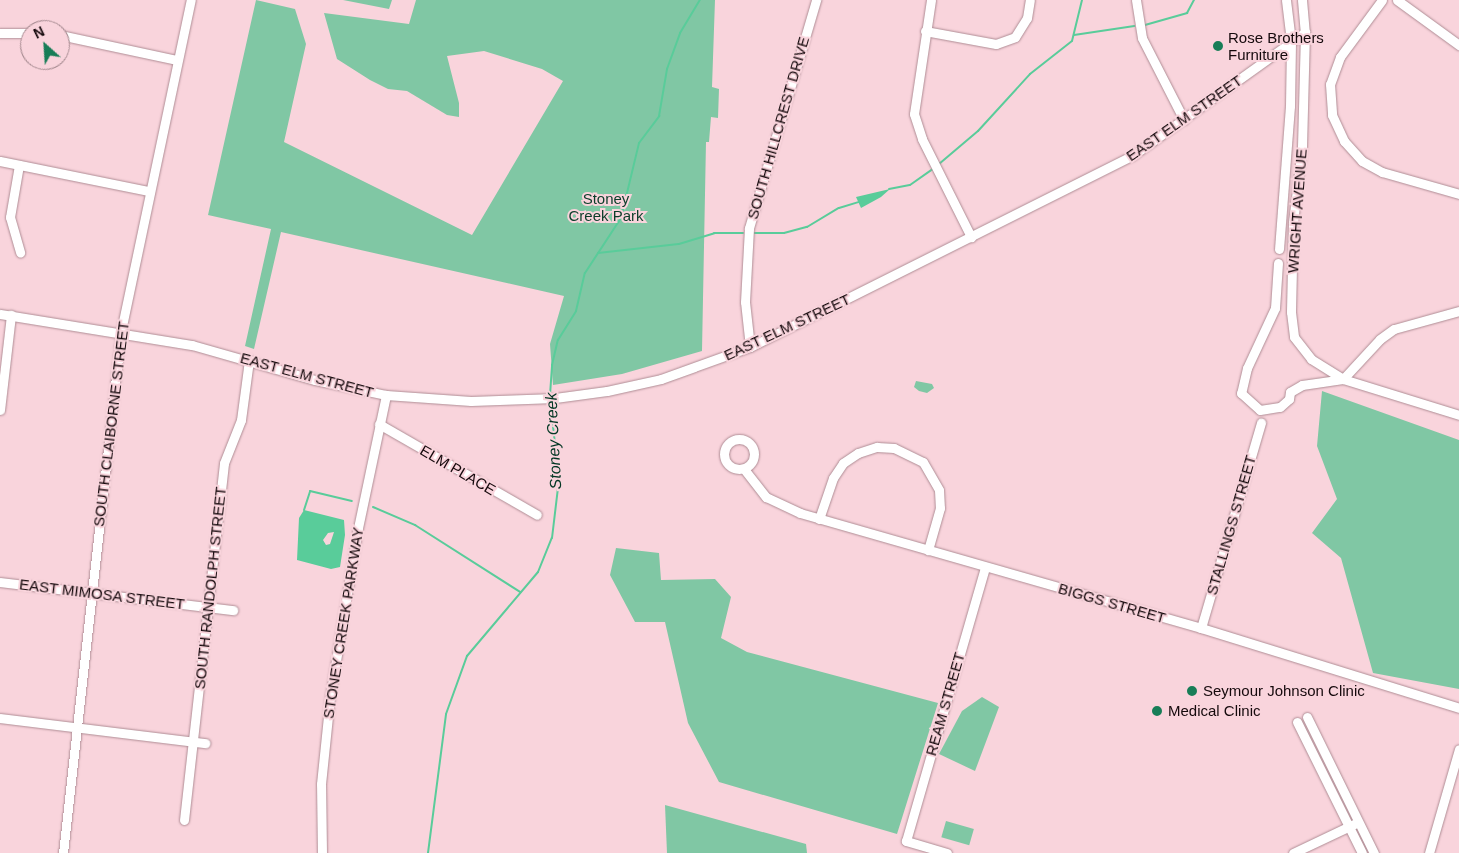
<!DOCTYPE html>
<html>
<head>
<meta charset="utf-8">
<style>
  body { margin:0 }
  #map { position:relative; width:1459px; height:853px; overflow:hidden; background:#f9d4dc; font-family:Helvetica,sans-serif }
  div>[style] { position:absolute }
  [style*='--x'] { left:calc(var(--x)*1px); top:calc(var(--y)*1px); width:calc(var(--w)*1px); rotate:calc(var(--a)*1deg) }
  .green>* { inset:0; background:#80c7a4; transform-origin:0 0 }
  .water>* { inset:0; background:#59cc9a }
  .stream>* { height:2px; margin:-1px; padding:0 1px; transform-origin:1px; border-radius:1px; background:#59cc9a }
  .roads { filter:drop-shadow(0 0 1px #af8d95) drop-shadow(0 0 1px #af8d95) }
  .minor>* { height:9px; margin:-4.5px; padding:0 4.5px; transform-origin:4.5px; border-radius:4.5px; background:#fff }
  .minor>.ring { margin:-4.5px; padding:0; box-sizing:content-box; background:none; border:9px solid #fff; border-radius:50% }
  .dots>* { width:14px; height:14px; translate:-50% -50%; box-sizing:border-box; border:2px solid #f9d4dc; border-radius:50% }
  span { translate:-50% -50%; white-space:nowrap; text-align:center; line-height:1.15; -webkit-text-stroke:4px #f9d4dc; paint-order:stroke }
  .poi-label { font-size:15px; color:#15090c }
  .left { translate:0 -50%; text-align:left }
  .street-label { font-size:15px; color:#15090c }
  .park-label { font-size:15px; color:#0a3d29 }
  .water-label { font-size:16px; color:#023623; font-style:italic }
  .north { position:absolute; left:20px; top:20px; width:50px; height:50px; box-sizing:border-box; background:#f9d4dc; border:1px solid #9e8389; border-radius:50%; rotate:334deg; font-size:14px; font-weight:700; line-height:20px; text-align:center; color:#15090c }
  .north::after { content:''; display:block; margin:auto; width:18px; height:22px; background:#187d57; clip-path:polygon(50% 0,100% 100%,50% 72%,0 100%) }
</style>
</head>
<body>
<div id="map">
  <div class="green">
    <i style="clip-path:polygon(256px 0,295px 9px,306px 44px,284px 142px,472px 235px,563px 81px,542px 69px,484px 51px,447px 56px,459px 103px,459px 117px,447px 115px,407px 91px,388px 89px,370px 80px,337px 59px,324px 13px,409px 24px,416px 0,715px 0,712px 87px,719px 89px,718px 118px,711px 117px,709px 142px,706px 142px,702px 351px,622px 374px,553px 385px,550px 344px,564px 296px,281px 232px,254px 349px,245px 346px,271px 229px,208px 215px)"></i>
    <i style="clip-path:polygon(343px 0,392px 0,389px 9px)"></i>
    <i style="clip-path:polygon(916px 381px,932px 384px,934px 388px,927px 393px,919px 391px,914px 387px)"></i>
    <i style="clip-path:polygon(1322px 391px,1459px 440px,1459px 689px,1373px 673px,1341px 558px,1312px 533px,1337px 499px,1317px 446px)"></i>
    <i style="clip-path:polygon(616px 548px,659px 553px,661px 580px,715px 579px,731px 597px,721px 638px,747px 652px,938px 703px,897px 834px,719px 782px,688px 723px,665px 622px,635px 622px,610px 575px)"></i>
    <i style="clip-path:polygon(982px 697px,999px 707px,975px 771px,939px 754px,962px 711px)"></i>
    <i style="clip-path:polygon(665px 805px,806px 844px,807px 853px,667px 853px)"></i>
    <i style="left:946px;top:821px;width:29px;height:17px;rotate:16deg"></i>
  </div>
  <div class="water">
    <i style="clip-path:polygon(890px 189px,881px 197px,861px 208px,856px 197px)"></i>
    <i style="clip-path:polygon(evenodd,304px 510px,344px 520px,345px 535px,340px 567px,331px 569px,297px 560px,299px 518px,304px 510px,334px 532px,330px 544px,326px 545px,323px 540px,328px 533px,334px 532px)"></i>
  </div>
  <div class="stream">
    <i style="--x:1145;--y:25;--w:44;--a:-15.9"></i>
    <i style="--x:1187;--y:13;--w:15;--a:-62"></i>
    <i style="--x:1074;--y:35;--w:61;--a:-8.5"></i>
    <i style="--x:939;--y:164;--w:51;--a:-40.2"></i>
    <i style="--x:978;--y:131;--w:77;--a:-47.6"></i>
    <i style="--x:1030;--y:74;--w:53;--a:-38.2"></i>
    <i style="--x:1072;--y:41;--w:42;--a:-76.3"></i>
    <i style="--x:889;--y:189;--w:21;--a:-11"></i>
    <i style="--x:910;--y:185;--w:28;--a:-35"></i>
    <i style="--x:754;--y:233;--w:30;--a:0"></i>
    <i style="--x:784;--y:233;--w:24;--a:-15"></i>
    <i style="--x:807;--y:227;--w:37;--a:-31"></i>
    <i style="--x:839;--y:208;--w:21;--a:-17"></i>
    <i style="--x:598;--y:253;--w:81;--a:-6.3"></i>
    <i style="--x:679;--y:244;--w:37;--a:-17"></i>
    <i style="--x:714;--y:233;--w:29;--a:0"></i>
    <i style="--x:550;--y:395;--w:30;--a:-86"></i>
    <i style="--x:552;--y:365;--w:26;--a:-77"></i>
    <i style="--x:558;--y:340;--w:34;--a:-58"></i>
    <i style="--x:576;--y:311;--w:39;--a:-77"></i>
    <i style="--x:585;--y:273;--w:66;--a:-56.8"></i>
    <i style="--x:621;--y:218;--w:77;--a:-76.5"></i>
    <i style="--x:639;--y:143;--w:34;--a:-53"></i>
    <i style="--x:659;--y:116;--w:48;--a:-80.3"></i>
    <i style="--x:667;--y:69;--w:38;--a:-70"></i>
    <i style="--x:680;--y:33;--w:39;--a:-59"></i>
    <i style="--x:373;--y:507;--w:46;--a:23.2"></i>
    <i style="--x:415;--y:525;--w:125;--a:32.5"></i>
    <i style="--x:304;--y:510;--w:20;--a:-72"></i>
    <i style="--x:310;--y:491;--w:43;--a:13.4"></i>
    <i style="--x:428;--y:853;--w:140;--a:-82.6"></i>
    <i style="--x:446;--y:714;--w:62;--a:-70.1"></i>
    <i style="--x:467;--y:656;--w:110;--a:-49.8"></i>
    <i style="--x:538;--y:572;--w:37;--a:-68"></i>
    <i style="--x:552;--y:538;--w:59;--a:-83.2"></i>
    <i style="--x:559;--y:479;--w:80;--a:-96.5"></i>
  </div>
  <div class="roads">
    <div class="minor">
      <i style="--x:931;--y:0;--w:115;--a:98.5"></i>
      <i style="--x:914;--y:114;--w:26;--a:72"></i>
      <i style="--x:922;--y:139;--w:110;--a:63.4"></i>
      <i style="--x:1136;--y:0;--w:38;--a:81"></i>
      <i style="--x:1142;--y:38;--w:92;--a:62.9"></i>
      <i style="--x:1302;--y:0;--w:32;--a:85"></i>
      <i style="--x:1305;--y:32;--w:115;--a:91.5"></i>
      <i style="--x:1302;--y:147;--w:77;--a:96.8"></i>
      <i style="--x:1293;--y:223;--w:89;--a:91.3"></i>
      <i style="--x:1291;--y:312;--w:25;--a:83"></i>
      <i style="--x:1294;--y:337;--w:28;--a:52"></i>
      <i style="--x:1311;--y:359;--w:38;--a:32"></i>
      <i style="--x:1343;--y:379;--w:121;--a:17.2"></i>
      <i style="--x:1382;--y:0;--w:71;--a:126.4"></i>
      <i style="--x:1340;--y:57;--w:29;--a:110"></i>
      <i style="--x:1330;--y:84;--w:31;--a:86"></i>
      <i style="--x:1332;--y:115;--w:29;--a:65"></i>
      <i style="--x:1344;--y:141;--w:27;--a:48"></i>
      <i style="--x:1362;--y:161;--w:23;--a:29"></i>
      <i style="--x:1382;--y:172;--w:80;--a:15.9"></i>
      <i style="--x:1397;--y:0;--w:77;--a:36"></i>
      <i style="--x:925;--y:31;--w:72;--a:10.4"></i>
      <i style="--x:996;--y:44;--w:20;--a:-20"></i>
      <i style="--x:1015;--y:37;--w:22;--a:-58"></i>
      <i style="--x:1027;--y:18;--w:18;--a:-81"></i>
      <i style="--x:0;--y:33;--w:30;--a:0"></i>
      <i style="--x:60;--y:35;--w:120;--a:12.1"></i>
      <i style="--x:0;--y:161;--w:152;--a:11.4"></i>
      <i style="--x:19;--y:165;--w:53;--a:99.8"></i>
      <i style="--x:10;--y:217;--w:37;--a:74"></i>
      <i style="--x:1279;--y:249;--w:143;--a:-85.6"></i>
      <i style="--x:1290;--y:106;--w:65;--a:-89.1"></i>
      <i style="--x:1291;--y:41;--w:41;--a:-97"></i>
      <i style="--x:1278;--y:263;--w:45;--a:93.8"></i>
      <i style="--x:1275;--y:308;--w:66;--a:115"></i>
      <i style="--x:1247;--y:368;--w:26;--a:103"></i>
      <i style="--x:1241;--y:393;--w:25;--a:42"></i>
      <i style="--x:1260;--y:410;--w:20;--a:-9"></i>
      <i style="--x:1280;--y:407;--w:12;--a:-42"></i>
      <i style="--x:1289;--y:399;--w:7;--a:-82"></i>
      <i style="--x:1290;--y:392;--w:14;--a:-30"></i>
      <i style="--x:1302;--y:385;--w:41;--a:-8.3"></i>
      <i style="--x:0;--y:314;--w:194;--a:9.2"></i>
      <i style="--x:192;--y:345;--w:128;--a:15.9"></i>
      <i style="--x:315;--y:380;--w:73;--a:11.9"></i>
      <i style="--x:386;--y:395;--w:85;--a:4"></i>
      <i style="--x:471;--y:401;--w:84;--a:-2"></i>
      <i style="--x:555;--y:398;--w:52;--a:-7.7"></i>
      <i style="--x:607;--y:391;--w:55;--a:-12.5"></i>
      <i style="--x:661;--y:379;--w:95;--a:-19.8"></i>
      <i style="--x:750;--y:347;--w:427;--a:-26.6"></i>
      <i style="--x:1132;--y:156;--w:213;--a:-35.6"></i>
      <i style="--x:750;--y:347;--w:45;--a:-96.3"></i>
      <i style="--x:745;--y:302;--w:74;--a:-86.9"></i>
      <i style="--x:749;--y:228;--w:238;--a:-73.6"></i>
      <i style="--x:1343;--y:379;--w:54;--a:-47.2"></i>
      <i style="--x:1380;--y:339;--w:17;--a:-36"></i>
      <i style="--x:1394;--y:329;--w:67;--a:-15.5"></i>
      <i style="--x:0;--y:410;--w:96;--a:-83.4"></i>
      <i style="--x:379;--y:424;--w:182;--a:29.9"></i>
      <i class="ring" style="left:724px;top:439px;width:21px;height:21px"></i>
      <i style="--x:744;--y:469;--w:36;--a:52"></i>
      <i style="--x:766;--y:497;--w:38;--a:25"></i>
      <i style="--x:800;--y:513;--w:417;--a:16"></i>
      <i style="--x:1201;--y:628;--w:270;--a:17.2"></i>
      <i style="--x:819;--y:519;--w:43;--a:-71.1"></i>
      <i style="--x:833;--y:478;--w:18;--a:-56"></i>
      <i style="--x:843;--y:463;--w:18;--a:-34"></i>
      <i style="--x:858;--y:453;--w:20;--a:-18"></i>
      <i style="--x:877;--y:447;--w:17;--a:3"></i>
      <i style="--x:894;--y:448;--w:32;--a:26"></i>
      <i style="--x:923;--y:462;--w:32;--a:60"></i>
      <i style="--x:939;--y:490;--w:18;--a:87"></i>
      <i style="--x:940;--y:508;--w:44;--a:105.9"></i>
      <i style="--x:0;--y:582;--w:235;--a:6.9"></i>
      <i style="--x:1201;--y:628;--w:214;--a:-73.7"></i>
      <i style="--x:1307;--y:717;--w:152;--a:63.8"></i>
      <i style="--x:0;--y:718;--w:207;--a:7"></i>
      <i style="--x:1297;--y:722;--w:146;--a:63.6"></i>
      <i style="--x:184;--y:820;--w:359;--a:-83.6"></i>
      <i style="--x:224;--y:463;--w:46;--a:-68.4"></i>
      <i style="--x:241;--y:420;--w:61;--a:-82.4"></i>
      <i style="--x:63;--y:853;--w:525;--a:-83.66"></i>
      <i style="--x:121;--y:331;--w:338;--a:-78.1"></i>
      <i style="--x:322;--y:853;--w:69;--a:-90.8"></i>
      <i style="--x:321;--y:784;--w:87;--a:-84.1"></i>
      <i style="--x:330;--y:697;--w:171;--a:-80.6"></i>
      <i style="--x:358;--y:528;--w:136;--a:-78.1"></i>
      <i style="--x:947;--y:853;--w:43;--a:-163.7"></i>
      <i style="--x:906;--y:841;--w:284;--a:-73.9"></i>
      <i style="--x:1293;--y:853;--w:68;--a:-25.4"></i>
      <i style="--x:1429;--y:853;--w:108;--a:-73.9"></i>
    </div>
  </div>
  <div class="dots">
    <i style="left:1218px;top:46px;background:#187d57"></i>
    <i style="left:1192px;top:691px;background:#187d57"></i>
    <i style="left:1157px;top:711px;background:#187d57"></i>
  </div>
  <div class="poi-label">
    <span class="left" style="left:1228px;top:46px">Rose Brothers<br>Furniture</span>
    <span class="left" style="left:1203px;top:691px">Seymour Johnson Clinic</span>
    <span class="left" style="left:1168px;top:711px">Medical Clinic</span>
  </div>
  <div class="street-label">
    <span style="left:1184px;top:118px;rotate:-35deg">EAST ELM STREET</span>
    <span style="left:778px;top:128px;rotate:-74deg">SOUTH HILLCREST DRIVE</span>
    <span style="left:1297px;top:211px;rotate:-86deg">WRIGHT AVENUE</span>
    <span style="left:787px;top:327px;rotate:-25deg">EAST ELM STREET</span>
    <span style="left:307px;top:375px;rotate:15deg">EAST ELM STREET</span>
    <span style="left:111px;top:424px;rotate:-83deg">SOUTH CLAIBORNE STREET</span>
    <span style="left:458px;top:470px;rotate:30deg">ELM PLACE</span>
    <span style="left:1231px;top:525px;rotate:-74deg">STALLINGS STREET</span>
    <span style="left:210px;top:588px;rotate:-84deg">SOUTH RANDOLPH STREET</span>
    <span style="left:102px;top:594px;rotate:7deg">EAST MIMOSA STREET</span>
    <span style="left:1112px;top:603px;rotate:16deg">BIGGS STREET</span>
    <span style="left:343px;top:623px;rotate:-81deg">STONEY CREEK PARKWAY</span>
    <span style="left:945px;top:704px;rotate:-74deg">REAM STREET</span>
  </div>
  <div class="park-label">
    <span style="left:606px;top:207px">Stoney<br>Creek Park</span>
  </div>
  <div class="water-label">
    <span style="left:554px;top:441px;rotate:-93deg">Stoney Creek</span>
  </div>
  <div class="north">N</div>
</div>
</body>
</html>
